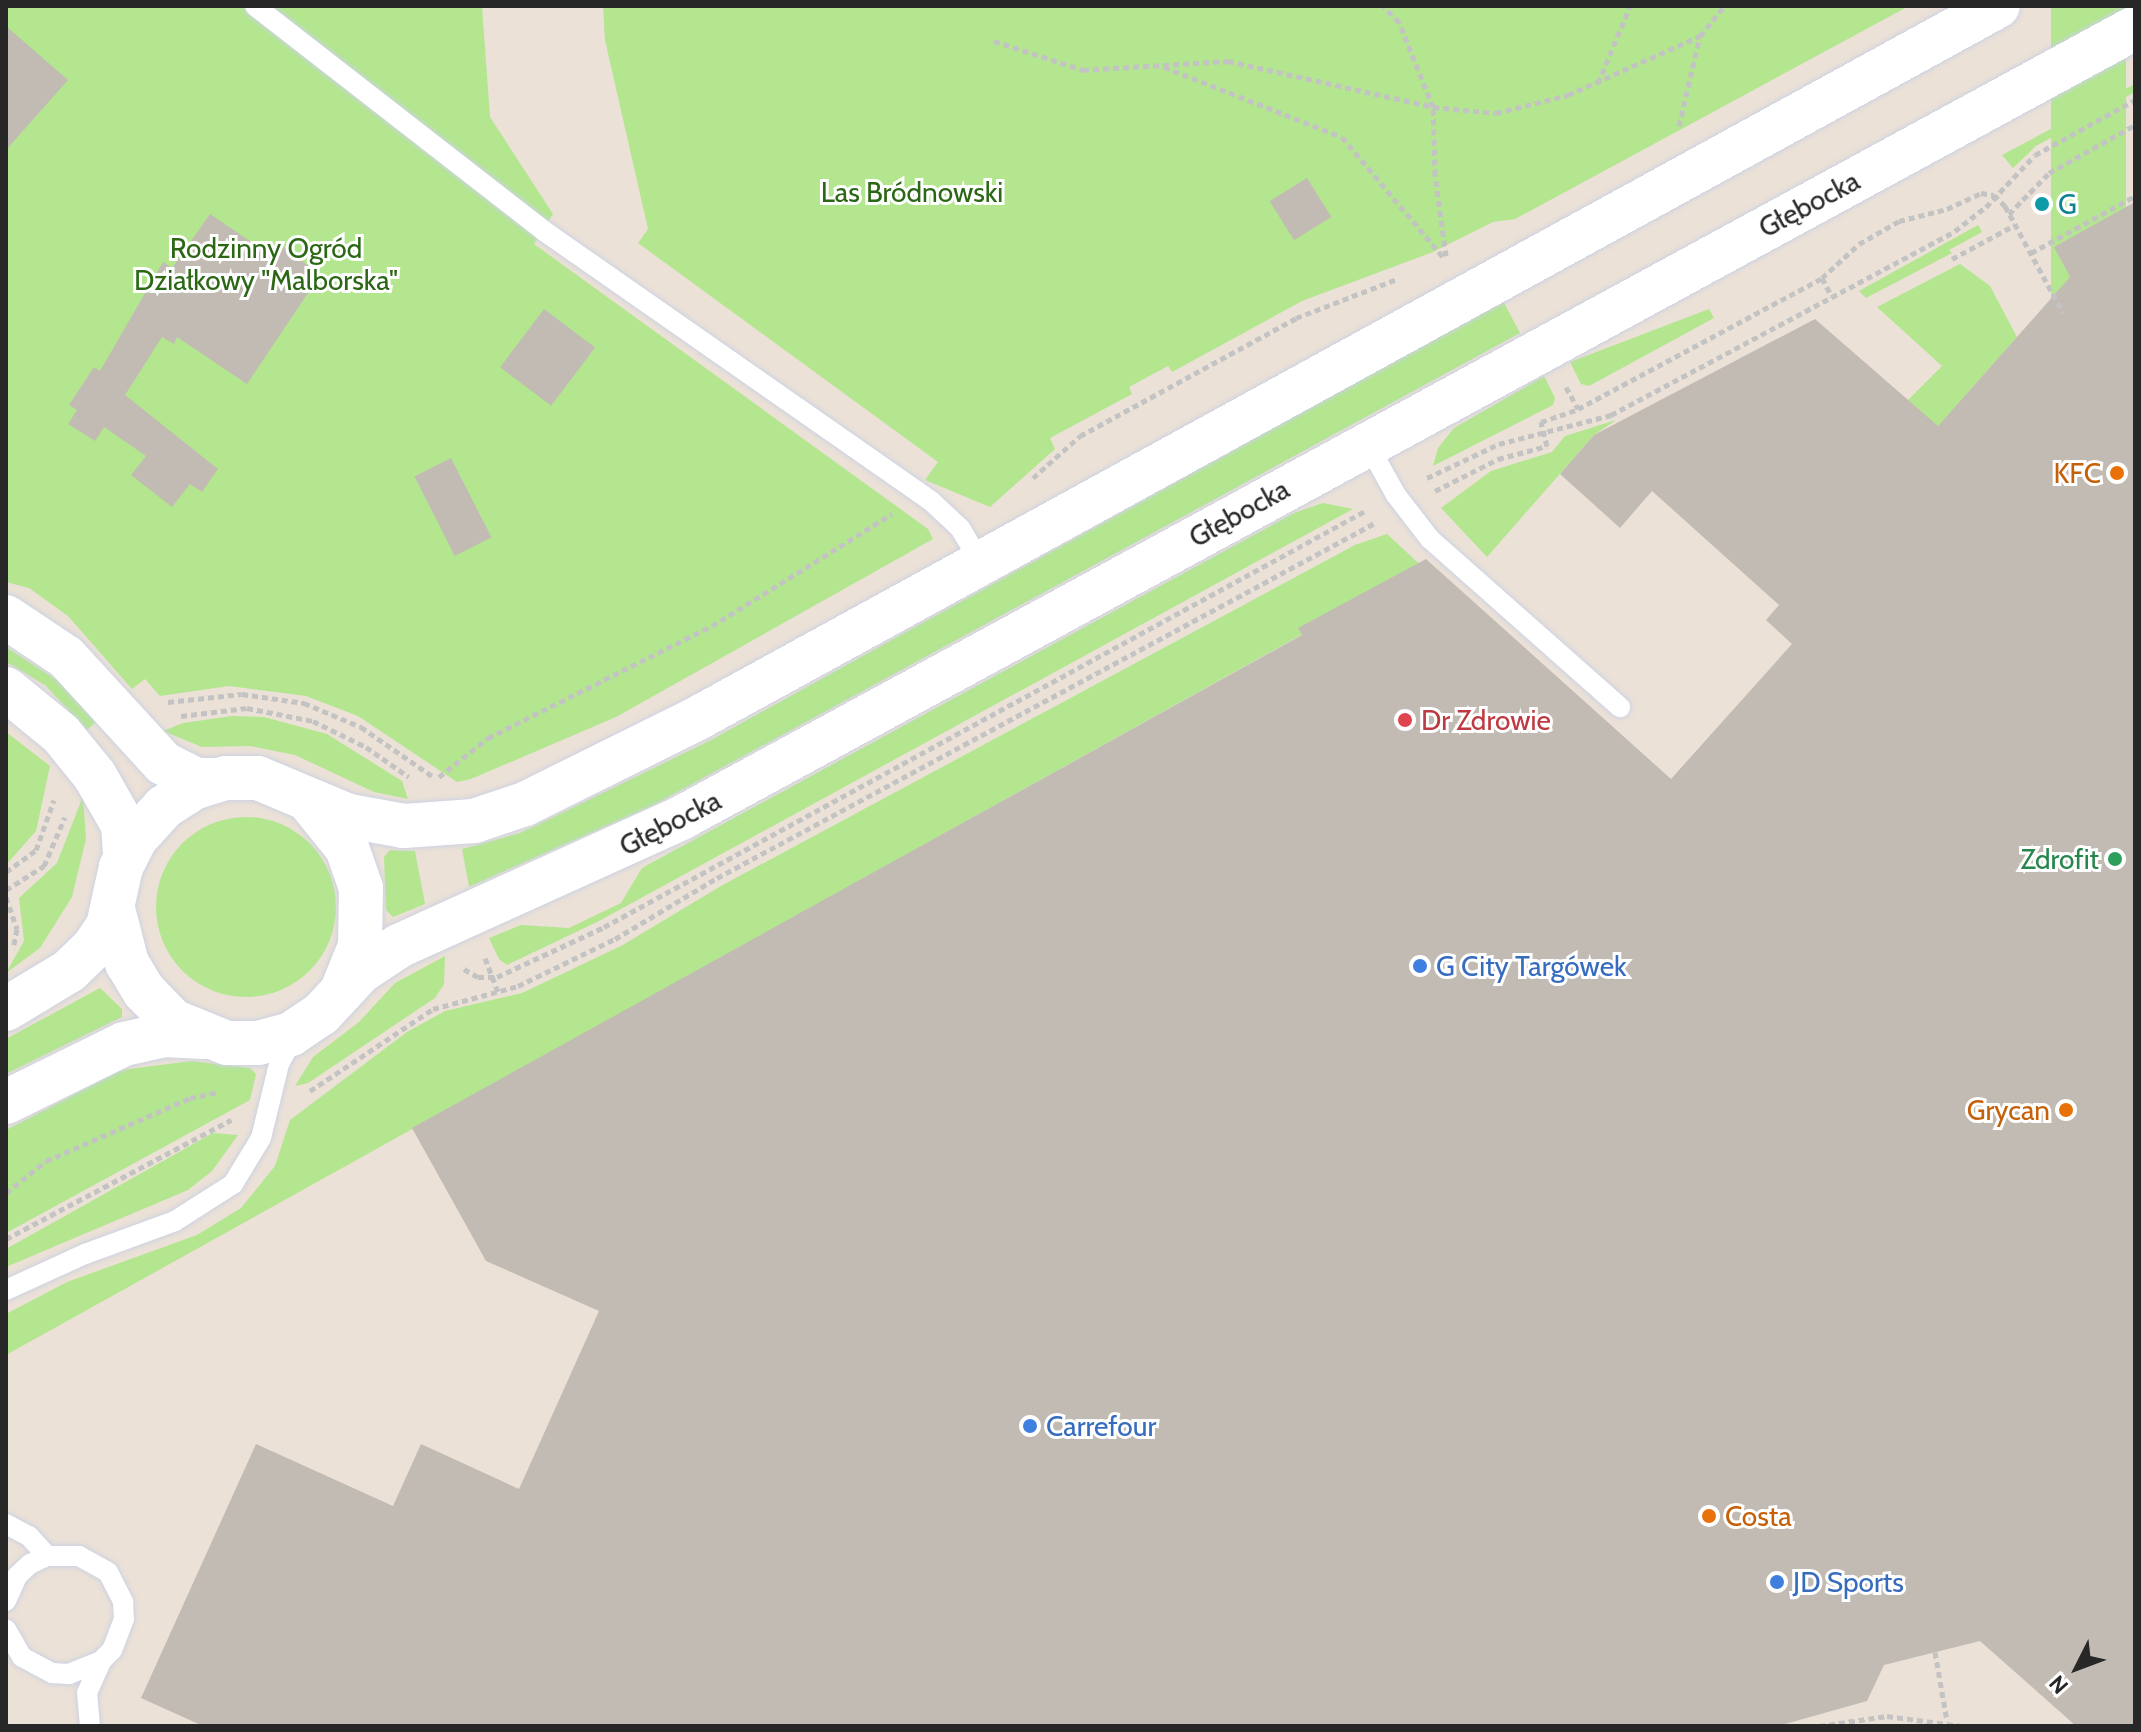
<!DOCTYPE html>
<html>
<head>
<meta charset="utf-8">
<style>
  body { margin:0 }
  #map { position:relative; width:2141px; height:1732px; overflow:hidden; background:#ebe1d7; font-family:Cabin,sans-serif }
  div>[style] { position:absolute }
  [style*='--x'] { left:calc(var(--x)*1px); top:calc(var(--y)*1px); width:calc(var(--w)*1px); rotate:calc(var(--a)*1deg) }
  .green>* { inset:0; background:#b3e68f; transform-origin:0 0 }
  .round { border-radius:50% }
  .building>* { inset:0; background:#c2bbb4; transform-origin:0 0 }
  .path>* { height:5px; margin-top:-2.5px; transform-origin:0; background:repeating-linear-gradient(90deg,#c3c3c3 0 6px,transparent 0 10px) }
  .roads { filter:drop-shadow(0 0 2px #cdd2e2) drop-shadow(0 0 2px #cdd2e2) }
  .service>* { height:20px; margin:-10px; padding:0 10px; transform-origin:10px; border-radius:10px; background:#fff }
  .tertiary>* { height:44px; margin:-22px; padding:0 22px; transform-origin:22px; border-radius:22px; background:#fff }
  .dots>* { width:22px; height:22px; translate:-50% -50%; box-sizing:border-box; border:4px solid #fff; border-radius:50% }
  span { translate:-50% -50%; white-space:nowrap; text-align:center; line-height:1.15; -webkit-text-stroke:6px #fff; paint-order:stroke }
  .park-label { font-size:28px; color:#2c6715 }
  .street-label { font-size:28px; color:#272727 }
  .culture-label { font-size:28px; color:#0d838f }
  .left { translate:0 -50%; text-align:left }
  .food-label { font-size:28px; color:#c56008 }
  .right { translate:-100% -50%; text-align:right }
  .health-label { font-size:28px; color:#be3a42 }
  .leisure-label { font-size:28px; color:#27864d }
  .shop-label { font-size:28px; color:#366cbe }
  .frame { position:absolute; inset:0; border:8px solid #272727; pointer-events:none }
  .north { position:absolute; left:2037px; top:1628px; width:80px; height:80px; -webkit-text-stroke:6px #fff; paint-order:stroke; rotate:228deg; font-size:22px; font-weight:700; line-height:32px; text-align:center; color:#272727 }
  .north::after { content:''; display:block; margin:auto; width:28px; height:36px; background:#272727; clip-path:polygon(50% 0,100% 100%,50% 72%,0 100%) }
</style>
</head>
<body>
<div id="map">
  <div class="green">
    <i style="clip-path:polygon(6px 6px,482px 6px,490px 117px,553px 214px,534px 244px,928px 529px,933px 539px,616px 717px,471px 779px,457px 782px,358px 716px,306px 696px,229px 686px,160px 696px,145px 679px,132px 689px,68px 616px,29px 588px,6px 582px)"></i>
    <i style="clip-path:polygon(603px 6px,1909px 6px,1515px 219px,1493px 222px,1433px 252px,1302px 301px,1172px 372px,1168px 366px,1129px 387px,1132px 394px,1050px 438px,1055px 449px,990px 507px,925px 480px,938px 462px,638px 243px,648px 229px,605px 40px)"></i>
    <i style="left:2051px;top:6px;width:75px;height:593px"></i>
    <i style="clip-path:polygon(2135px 84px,2135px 92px,2036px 146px,2013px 168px,2002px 155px)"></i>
    <i style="clip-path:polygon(1978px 225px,1982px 232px,1949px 250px,1952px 253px,1866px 298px,1859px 291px)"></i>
    <i style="clip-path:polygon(1960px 264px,1990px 286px,2017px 337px,1856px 519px,1908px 400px,1942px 366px,1877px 307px)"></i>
    <i style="clip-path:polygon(1503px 301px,1520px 333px,654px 805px,469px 887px,462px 849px,520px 833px,711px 740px)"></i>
    <i style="clip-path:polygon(1709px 309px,1714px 318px,1589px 386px,1581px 384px,1570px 362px)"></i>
    <i style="clip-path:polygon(1544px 376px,1555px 398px,1553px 405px,1433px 466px,1438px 448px,1454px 428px)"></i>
    <i style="clip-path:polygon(1616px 420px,1594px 435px,1487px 557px,1441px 508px,1491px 471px,1552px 452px,1565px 436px)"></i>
    <i style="clip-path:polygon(1323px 503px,1353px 509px,599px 921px,507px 965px,499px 959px,489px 938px,521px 925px,569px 928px,621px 903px,642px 868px,1294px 513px)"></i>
    <i style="clip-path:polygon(1387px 534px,1454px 596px,1416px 571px,6px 1355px,6px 1314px,67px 1282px,197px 1235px,241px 1208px,275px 1166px,290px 1120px,407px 1032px,445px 1011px,522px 993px,621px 946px,721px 886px,1355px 545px)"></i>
    <i style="clip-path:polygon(6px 647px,60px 682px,97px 721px,87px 730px,45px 685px,6px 662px)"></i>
    <i style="clip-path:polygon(232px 716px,264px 717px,327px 734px,402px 781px,408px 799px,374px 792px,295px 755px,250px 746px,202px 747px,163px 731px,183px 723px)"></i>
    <i style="clip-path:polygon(6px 732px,50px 766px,36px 831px,6px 865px)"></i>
    <i style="clip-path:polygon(83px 796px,86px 839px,72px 897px,40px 948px,6px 973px,24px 941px,19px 898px,57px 863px)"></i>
    <i class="round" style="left:156px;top:817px;width:180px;height:180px"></i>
    <i style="clip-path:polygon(390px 850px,415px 851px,425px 904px,393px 917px,386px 910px,384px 857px)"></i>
    <i style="clip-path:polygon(445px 956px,444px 984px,435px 998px,308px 1083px,295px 1086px,313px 1057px,359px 1022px,395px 983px)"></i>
    <i style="clip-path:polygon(100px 988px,122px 1009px,122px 1017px,6px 1074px,6px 1039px)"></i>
    <i style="clip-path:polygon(192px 1061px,250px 1068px,256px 1074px,250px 1100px,6px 1233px,6px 1130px,121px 1070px)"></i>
    <i style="clip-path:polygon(213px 1133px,238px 1135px,212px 1171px,188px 1190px,6px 1267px,6px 1249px)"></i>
  </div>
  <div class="building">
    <i style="clip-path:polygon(6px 26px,68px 80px,6px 150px)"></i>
    <i style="left:1307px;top:178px;width:46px;height:44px;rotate:58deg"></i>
    <i style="clip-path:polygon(2135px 202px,2135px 1726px,2076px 1726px,1980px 1641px,1884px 1665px,1867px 1701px,1778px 1726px,203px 1726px,141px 1698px,256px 1444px,393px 1506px,421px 1444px,519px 1489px,599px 1311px,486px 1261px,412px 1128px,1302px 635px,1298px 628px,1426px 559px,1671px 779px,1792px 644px,1766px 620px,1779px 605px,1652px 491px,1620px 528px,1560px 474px,1594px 435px,1815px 319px,1938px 426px,2070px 277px,2054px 247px)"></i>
    <i style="clip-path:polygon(210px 214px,275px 258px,284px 247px,320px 275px,247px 384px,177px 337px,174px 344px,162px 337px,125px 395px,218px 469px,202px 492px,190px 484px,172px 507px,131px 475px,146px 456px,104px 427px,95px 441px,68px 424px,77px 410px,69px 405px,94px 367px,100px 371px,163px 262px,172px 268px)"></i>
    <i style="left:544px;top:309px;width:64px;height:73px;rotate:37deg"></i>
    <i style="left:451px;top:458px;width:89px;height:41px;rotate:63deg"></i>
  </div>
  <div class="path">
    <i style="--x:994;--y:41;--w:94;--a:18"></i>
    <i style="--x:1083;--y:70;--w:145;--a:-3.6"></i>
    <i style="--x:1228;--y:61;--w:210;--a:12.6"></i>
    <i style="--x:1433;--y:107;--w:92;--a:-111.8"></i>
    <i style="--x:1399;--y:22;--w:23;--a:-135"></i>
    <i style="--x:1164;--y:67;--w:191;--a:21.5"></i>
    <i style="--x:1342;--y:137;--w:158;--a:49.9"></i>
    <i style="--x:1598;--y:83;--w:83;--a:-67.4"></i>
    <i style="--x:1679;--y:126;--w:92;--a:-76.9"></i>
    <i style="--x:1700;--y:36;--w:38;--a:-51"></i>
    <i style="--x:2009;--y:214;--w:57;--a:-45.7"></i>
    <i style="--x:2049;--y:173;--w:98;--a:-29.2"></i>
    <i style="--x:2031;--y:253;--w:119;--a:-28.7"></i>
    <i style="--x:1446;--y:256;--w:82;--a:-97.7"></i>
    <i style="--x:1435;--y:175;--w:68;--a:-91.7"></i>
    <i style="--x:1433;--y:107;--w:63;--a:5.4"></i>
    <i style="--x:1496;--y:113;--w:74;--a:-14"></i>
    <i style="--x:1568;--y:95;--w:145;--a:-24.1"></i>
    <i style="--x:1952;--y:259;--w:72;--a:-28.4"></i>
    <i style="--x:1822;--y:278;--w:21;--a:62"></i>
    <i style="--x:1566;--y:387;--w:25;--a:61"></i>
    <i style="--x:1033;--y:478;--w:63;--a:-41.8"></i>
    <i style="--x:1080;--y:436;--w:246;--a:-28.6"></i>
    <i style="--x:1296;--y:318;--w:108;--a:-21.1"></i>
    <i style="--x:1427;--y:478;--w:80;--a:-25.3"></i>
    <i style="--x:1499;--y:444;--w:116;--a:-14.5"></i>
    <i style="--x:1611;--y:415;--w:390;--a:-28.1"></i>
    <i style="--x:1955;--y:231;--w:39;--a:-38"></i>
    <i style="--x:1986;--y:207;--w:71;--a:-46.7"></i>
    <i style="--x:2035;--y:155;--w:114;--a:-28.8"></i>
    <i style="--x:1435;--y:491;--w:71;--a:-26.9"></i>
    <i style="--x:1498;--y:459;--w:51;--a:-14.9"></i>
    <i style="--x:1547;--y:446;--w:25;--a:-104"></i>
    <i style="--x:1541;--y:422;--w:39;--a:-19"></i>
    <i style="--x:1578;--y:409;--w:277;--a:-28.2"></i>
    <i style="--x:1822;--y:278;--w:50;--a:-42.6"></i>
    <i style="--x:1859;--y:244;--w:46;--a:-29.9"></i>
    <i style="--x:1899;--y:221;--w:49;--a:-14"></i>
    <i style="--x:1947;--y:209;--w:38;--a:-25"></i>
    <i style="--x:1981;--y:193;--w:13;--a:9"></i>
    <i style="--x:1994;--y:195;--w:16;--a:45"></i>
    <i style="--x:2005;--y:206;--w:122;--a:61.5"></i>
    <i style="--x:168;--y:702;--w:74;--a:-6.2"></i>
    <i style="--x:242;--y:694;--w:63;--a:8.3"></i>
    <i style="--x:304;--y:703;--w:62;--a:22.8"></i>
    <i style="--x:361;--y:727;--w:90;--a:34.6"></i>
    <i style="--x:181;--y:716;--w:66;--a:-6.9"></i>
    <i style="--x:247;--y:708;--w:67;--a:11.1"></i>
    <i style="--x:313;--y:721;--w:59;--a:26.1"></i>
    <i style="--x:366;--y:747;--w:52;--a:34.9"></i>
    <i style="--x:439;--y:777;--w:63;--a:-38.5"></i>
    <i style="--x:488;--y:738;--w:250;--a:-26.6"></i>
    <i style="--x:712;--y:626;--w:212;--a:-31.9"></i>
    <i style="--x:6;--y:872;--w:37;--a:-36"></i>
    <i style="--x:36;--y:850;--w:53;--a:-70.2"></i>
    <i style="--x:6;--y:890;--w:45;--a:-32.3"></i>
    <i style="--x:44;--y:866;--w:53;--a:-66.8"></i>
    <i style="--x:6;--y:897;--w:34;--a:71"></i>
    <i style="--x:17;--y:929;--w:20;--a:101"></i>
    <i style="--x:485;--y:958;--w:36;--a:69"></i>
    <i style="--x:464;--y:969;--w:16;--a:30"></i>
    <i style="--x:478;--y:977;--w:19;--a:0"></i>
    <i style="--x:497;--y:977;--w:118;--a:-25"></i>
    <i style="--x:604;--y:927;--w:867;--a:-28.66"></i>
    <i style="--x:310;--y:1091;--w:148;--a:-33.7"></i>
    <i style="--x:433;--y:1009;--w:88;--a:-15.1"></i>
    <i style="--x:518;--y:986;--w:108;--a:-25.9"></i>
    <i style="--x:615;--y:939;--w:119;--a:-30.9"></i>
    <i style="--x:717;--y:878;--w:748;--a:-28.35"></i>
    <i style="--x:6;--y:1193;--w:51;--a:-38.7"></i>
    <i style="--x:46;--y:1161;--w:157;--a:-23.6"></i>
    <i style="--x:190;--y:1098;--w:30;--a:-12"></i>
    <i style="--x:6;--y:1239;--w:255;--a:-27.9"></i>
    <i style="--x:1935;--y:1652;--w:70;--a:80.1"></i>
    <i style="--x:1819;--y:1726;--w:69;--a:-8.4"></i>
    <i style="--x:1887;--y:1716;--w:75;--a:7.7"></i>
  </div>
  <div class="roads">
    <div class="service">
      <i style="--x:255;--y:6;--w:366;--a:37.9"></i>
      <i style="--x:544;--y:231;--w:472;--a:34.9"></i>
      <i style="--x:931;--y:501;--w:40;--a:43"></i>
      <i style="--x:960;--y:528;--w:37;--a:59"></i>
      <i style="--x:1367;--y:443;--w:60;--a:60.9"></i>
      <i style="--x:1396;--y:495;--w:56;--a:52.3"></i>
      <i style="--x:1430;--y:539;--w:254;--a:41.5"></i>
      <i style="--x:6;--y:1290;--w:87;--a:-24.5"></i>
      <i style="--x:85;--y:1254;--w:96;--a:-20.1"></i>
      <i style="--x:175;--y:1221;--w:69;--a:-32.5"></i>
      <i style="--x:233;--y:1184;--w:54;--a:-58.7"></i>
      <i style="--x:261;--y:1138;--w:76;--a:-76.3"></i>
      <i style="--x:279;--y:1064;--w:30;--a:-62"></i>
      <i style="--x:6;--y:1524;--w:26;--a:28"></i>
      <i style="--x:29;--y:1536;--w:27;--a:48"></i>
      <i style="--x:6;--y:1601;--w:27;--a:-66"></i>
      <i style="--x:17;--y:1576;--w:18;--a:-43"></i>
      <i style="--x:30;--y:1564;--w:19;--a:-25"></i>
      <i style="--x:47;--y:1556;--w:32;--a:0"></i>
      <i style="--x:79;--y:1556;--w:33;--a:29"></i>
      <i style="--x:108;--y:1572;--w:34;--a:63"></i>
      <i style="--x:123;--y:1602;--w:17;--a:87"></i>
      <i style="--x:124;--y:1619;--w:33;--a:111"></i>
      <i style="--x:112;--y:1650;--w:16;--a:135"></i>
      <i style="--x:101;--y:1661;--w:35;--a:158"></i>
      <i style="--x:69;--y:1674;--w:17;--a:-177"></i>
      <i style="--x:52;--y:1673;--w:34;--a:-152"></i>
      <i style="--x:22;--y:1657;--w:32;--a:-120"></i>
      <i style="--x:90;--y:1726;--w:33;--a:-95"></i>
      <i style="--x:87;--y:1693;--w:34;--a:-66"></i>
    </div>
    <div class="tertiary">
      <i style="--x:6;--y:617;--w:72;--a:33.7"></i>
      <i style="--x:66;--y:657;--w:144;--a:47.5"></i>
      <i style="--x:163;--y:763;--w:37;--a:27"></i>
      <i style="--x:196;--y:780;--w:20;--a:0"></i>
      <i style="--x:6;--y:689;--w:71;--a:39.3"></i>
      <i style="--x:61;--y:734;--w:54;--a:51"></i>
      <i style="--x:95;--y:776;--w:56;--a:60.3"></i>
      <i style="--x:123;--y:825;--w:31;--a:86"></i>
      <i style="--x:309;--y:801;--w:60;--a:51"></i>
      <i style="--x:347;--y:848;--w:42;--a:70.7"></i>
      <i style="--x:361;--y:888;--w:58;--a:91"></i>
      <i style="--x:360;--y:946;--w:45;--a:112"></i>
      <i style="--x:113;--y:909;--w:56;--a:75.5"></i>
      <i style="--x:127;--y:963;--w:33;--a:59"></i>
      <i style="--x:144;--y:991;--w:42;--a:46"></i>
      <i style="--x:173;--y:1021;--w:58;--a:22.2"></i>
      <i style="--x:227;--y:1043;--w:31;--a:0"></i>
      <i style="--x:258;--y:1043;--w:34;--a:-15"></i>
      <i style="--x:291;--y:1034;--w:36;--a:-34"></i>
      <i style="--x:321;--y:1014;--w:59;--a:-47.1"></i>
      <i style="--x:361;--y:971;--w:45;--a:-33.3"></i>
      <i style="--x:399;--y:946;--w:310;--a:-24.4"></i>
      <i style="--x:681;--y:818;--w:1655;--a:-28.52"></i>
      <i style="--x:6;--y:1009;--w:74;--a:-31.1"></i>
      <i style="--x:69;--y:971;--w:33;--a:-44"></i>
      <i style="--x:93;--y:948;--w:27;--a:-56"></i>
      <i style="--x:108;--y:926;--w:60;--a:-77.6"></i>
      <i style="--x:121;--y:867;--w:31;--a:-63"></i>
      <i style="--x:135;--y:839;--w:43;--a:-47.8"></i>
      <i style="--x:164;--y:807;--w:35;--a:-33"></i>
      <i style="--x:193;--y:788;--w:34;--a:-17"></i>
      <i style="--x:226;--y:778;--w:32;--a:0"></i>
      <i style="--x:258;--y:778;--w:99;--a:22.7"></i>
      <i style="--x:349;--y:816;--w:56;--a:10.3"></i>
      <i style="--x:404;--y:826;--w:70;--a:-4.1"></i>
      <i style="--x:474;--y:821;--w:54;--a:-18.4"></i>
      <i style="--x:525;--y:804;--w:193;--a:-26.4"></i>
      <i style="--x:698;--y:718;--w:1482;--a:-28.71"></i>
      <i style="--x:6;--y:1102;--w:131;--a:-26.2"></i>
      <i style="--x:124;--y:1044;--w:42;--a:-12.4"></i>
      <i style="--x:165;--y:1035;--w:38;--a:3"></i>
    </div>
  </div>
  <div class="dots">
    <i style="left:2042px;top:204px;background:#0f9aa8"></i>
    <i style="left:2117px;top:473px;background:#e8710a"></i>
    <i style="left:1405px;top:720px;background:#e0444e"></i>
    <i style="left:2115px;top:859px;background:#2e9e5b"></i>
    <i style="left:1420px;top:966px;background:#3f7fe0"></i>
    <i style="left:2066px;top:1110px;background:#e8710a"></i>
    <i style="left:1030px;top:1426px;background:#3f7fe0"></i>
    <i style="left:1709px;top:1516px;background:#e8710a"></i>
    <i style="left:1777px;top:1582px;background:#3f7fe0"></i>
  </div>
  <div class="park-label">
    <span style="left:912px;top:192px">Las Bródnowski</span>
    <span style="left:266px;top:264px">Rodzinny Ogród<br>Działkowy "Malborska"</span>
  </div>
  <div class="street-label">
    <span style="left:1809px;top:204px;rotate:-28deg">Głębocka</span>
    <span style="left:1239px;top:513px;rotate:-29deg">Głębocka</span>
    <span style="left:670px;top:823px;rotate:-27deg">Głębocka</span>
  </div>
  <div class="culture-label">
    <span class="left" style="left:2058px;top:204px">G</span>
  </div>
  <div class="food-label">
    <span class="right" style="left:2101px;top:473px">KFC</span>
    <span class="right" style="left:2050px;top:1110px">Grycan</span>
    <span class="left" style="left:1725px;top:1516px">Costa</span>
  </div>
  <div class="health-label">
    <span class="left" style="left:1421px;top:720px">Dr Zdrowie</span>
  </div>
  <div class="leisure-label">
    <span class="right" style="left:2099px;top:859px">Zdrofit</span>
  </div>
  <div class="shop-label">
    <span class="left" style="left:1436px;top:966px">G City Targówek</span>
    <span class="left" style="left:1046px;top:1426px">Carrefour</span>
    <span class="left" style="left:1793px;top:1582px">JD Sports</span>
  </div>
  <div class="frame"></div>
  <div class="north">N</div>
</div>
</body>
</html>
